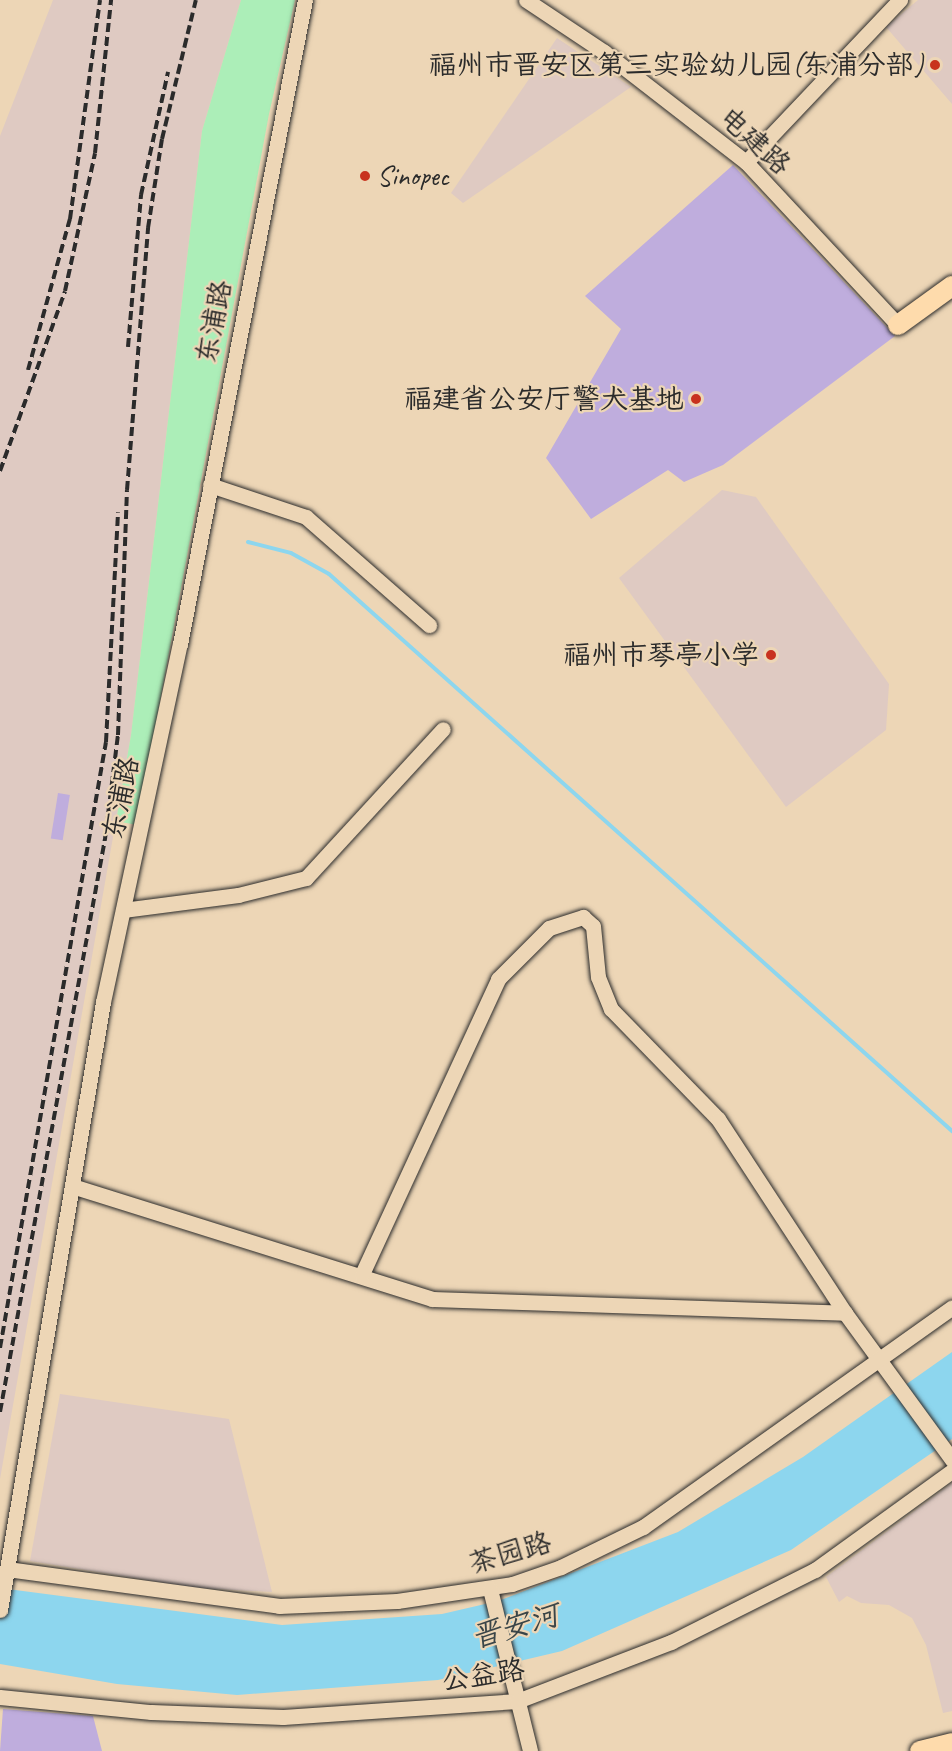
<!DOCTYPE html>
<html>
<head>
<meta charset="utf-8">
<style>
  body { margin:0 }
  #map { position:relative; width:952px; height:1751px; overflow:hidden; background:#edd6b6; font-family:Caveat,"LXGW WenKai TC",sans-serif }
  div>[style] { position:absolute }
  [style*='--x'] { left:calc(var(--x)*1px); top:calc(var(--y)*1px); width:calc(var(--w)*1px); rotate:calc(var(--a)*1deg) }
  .built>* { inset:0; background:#dfcac2 }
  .green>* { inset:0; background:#aceeb8 }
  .water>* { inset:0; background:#8dd6ee }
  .stream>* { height:4px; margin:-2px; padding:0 2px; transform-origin:2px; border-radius:2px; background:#8dd6ee }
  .building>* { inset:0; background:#bfaddd; transform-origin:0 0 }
  .roads { filter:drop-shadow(0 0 2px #2b2b2b) drop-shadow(0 0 2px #2b2b2b) }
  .minor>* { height:15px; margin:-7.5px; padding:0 7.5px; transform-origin:7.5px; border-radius:7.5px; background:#edd6b6 }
  .major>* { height:20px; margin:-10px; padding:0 10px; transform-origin:10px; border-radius:10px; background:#fedbac }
  .rail>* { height:4px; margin-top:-2px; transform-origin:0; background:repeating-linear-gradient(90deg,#2b2b2b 0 9px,transparent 0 13.5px) }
  .dots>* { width:16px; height:16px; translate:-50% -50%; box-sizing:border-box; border:3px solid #edd6b6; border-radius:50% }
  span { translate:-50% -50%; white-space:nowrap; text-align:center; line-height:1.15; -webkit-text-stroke:4.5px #edd6b6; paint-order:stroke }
  .poi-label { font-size:28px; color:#2b2b2b }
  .right { translate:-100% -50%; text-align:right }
  .left { translate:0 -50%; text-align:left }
  .street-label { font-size:28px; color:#2b2b2b }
  .water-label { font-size:30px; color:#3a4548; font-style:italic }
</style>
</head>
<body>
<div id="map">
  <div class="built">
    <i style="clip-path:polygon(53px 0,241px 0,202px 131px,131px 735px,0 1479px,0 136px)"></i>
    <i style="clip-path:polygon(918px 0,952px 0,952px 104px,886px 27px)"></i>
    <i style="clip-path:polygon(557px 38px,631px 87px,463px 203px,451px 193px)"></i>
    <i style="clip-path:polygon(722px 490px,756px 497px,889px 684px,886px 730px,786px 807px,619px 578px)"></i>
    <i style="clip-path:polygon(60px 1394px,229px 1419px,272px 1592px,196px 1588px,30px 1561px)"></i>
    <i style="clip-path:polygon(952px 1483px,952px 1711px,943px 1713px,926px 1645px,912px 1618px,889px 1605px,861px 1603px,847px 1596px,839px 1602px,826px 1577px)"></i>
  </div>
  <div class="green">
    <i style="clip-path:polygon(241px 0,295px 0,269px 114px,137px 825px,116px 821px,131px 735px,202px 131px)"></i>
  </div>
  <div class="water">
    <i style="clip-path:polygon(952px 1352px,952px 1439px,791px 1550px,562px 1651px,438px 1680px,237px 1695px,117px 1684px,0 1664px,0 1588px,282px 1625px,442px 1614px,498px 1601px,678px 1532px,803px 1457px)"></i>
  </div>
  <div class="stream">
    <i style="--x:248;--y:542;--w:44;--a:14.3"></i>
    <i style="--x:291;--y:553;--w:43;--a:28.9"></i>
    <i style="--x:329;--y:574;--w:836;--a:41.8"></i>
  </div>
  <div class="building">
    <i style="clip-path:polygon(733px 165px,895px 336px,723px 465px,684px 482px,668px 470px,591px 519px,546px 458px,621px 329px,585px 296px)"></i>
    <i style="left:58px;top:793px;width:12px;height:46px;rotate:9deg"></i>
    <i style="clip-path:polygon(3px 1709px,93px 1716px,102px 1751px,0 1751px)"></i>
  </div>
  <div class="roads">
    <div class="minor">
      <i style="--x:526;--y:0;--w:94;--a:33.7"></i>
      <i style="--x:604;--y:52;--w:180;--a:37.8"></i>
      <i style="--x:746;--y:162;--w:223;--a:47"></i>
      <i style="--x:746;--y:162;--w:224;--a:-46.5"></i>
      <i style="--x:210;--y:485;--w:101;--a:18.4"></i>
      <i style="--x:306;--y:517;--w:164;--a:41.3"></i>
      <i style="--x:123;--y:910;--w:116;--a:-7.4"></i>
      <i style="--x:238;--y:895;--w:70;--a:-14"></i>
      <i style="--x:306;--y:878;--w:202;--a:-47.4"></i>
      <i style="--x:72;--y:1186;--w:377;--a:17.4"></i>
      <i style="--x:432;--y:1299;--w:413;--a:1.9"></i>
      <i style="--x:362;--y:1274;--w:325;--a:-65.2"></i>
      <i style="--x:498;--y:979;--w:72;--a:-45"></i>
      <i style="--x:549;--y:928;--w:36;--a:-18"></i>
      <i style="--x:583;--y:917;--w:13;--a:42"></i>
      <i style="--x:593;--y:926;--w:51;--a:84.4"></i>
      <i style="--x:598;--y:977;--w:35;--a:68"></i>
      <i style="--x:611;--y:1009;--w:153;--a:45.8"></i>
      <i style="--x:718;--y:1119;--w:232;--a:56.8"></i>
      <i style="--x:845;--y:1313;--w:182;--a:53.9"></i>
      <i style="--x:7;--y:1569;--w:275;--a:7.7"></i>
      <i style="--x:279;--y:1606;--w:118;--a:-2.4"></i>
      <i style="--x:397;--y:1601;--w:116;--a:-8.4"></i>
      <i style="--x:512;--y:1584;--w:52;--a:-19.1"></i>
      <i style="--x:561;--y:1567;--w:91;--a:-26"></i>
      <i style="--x:643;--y:1527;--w:379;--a:-35.4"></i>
      <i style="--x:490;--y:1589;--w:167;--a:76.1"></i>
      <i style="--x:0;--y:1610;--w:617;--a:-80.38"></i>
      <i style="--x:103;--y:1002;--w:366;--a:-77.9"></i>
      <i style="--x:180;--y:644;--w:656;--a:-79.02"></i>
      <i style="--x:0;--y:1697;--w:152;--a:5.7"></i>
      <i style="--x:151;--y:1712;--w:132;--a:2.2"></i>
      <i style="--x:283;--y:1717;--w:235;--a:-3.9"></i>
      <i style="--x:517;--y:1701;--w:165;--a:-21"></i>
      <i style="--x:671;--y:1642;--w:161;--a:-26.6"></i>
      <i style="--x:815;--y:1570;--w:169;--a:-35.9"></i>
    </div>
    <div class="major">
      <i style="--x:898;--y:325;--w:67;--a:-35.8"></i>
      <i style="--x:920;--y:1751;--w:33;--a:-14"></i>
    </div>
  </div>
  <div class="rail">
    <i style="--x:128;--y:347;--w:153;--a:-85.1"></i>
    <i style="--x:141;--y:195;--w:126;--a:-77.6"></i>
    <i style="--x:28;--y:370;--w:157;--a:-74.5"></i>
    <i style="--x:70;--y:219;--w:221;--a:-82.2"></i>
    <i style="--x:0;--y:471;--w:191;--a:-70.1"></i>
    <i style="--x:65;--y:291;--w:141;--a:-77.7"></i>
    <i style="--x:95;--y:153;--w:154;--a:-84"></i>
    <i style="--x:0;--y:1348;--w:615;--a:-80.08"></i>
    <i style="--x:106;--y:742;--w:230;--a:-87"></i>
    <i style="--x:0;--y:1412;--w:583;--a:-79.62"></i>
    <i style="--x:105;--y:839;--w:105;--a:-82.9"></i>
    <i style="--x:118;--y:735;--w:245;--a:-87.9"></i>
    <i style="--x:127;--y:490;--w:263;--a:-85.4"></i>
    <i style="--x:148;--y:228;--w:90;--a:-81.1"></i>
    <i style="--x:162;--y:139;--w:143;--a:-76.3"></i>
  </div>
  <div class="dots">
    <i style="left:935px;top:65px;background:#c8321e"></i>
    <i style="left:365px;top:176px;background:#c8321e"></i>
    <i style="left:696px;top:399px;background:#c8321e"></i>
    <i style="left:771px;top:655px;background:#c8321e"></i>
  </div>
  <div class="poi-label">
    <span class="right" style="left:923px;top:65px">福州市晋安区第三实验幼儿园(东浦分部)</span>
    <span class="left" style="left:377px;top:176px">Sinopec</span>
    <span class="right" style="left:684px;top:399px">福建省公安厅警犬基地</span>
    <span class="right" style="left:759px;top:655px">福州市琴亭小学</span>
  </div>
  <div class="street-label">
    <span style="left:755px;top:141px;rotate:42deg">电建路</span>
    <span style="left:214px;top:322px;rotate:-79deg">东浦路</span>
    <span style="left:121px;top:798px;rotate:-78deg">东浦路</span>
    <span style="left:510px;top:1553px;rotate:-16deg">茶园路</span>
    <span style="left:483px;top:1675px;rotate:-8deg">公益路</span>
  </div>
  <div class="water-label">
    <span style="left:515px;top:1626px;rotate:-16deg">晋安河</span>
  </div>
</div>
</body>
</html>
